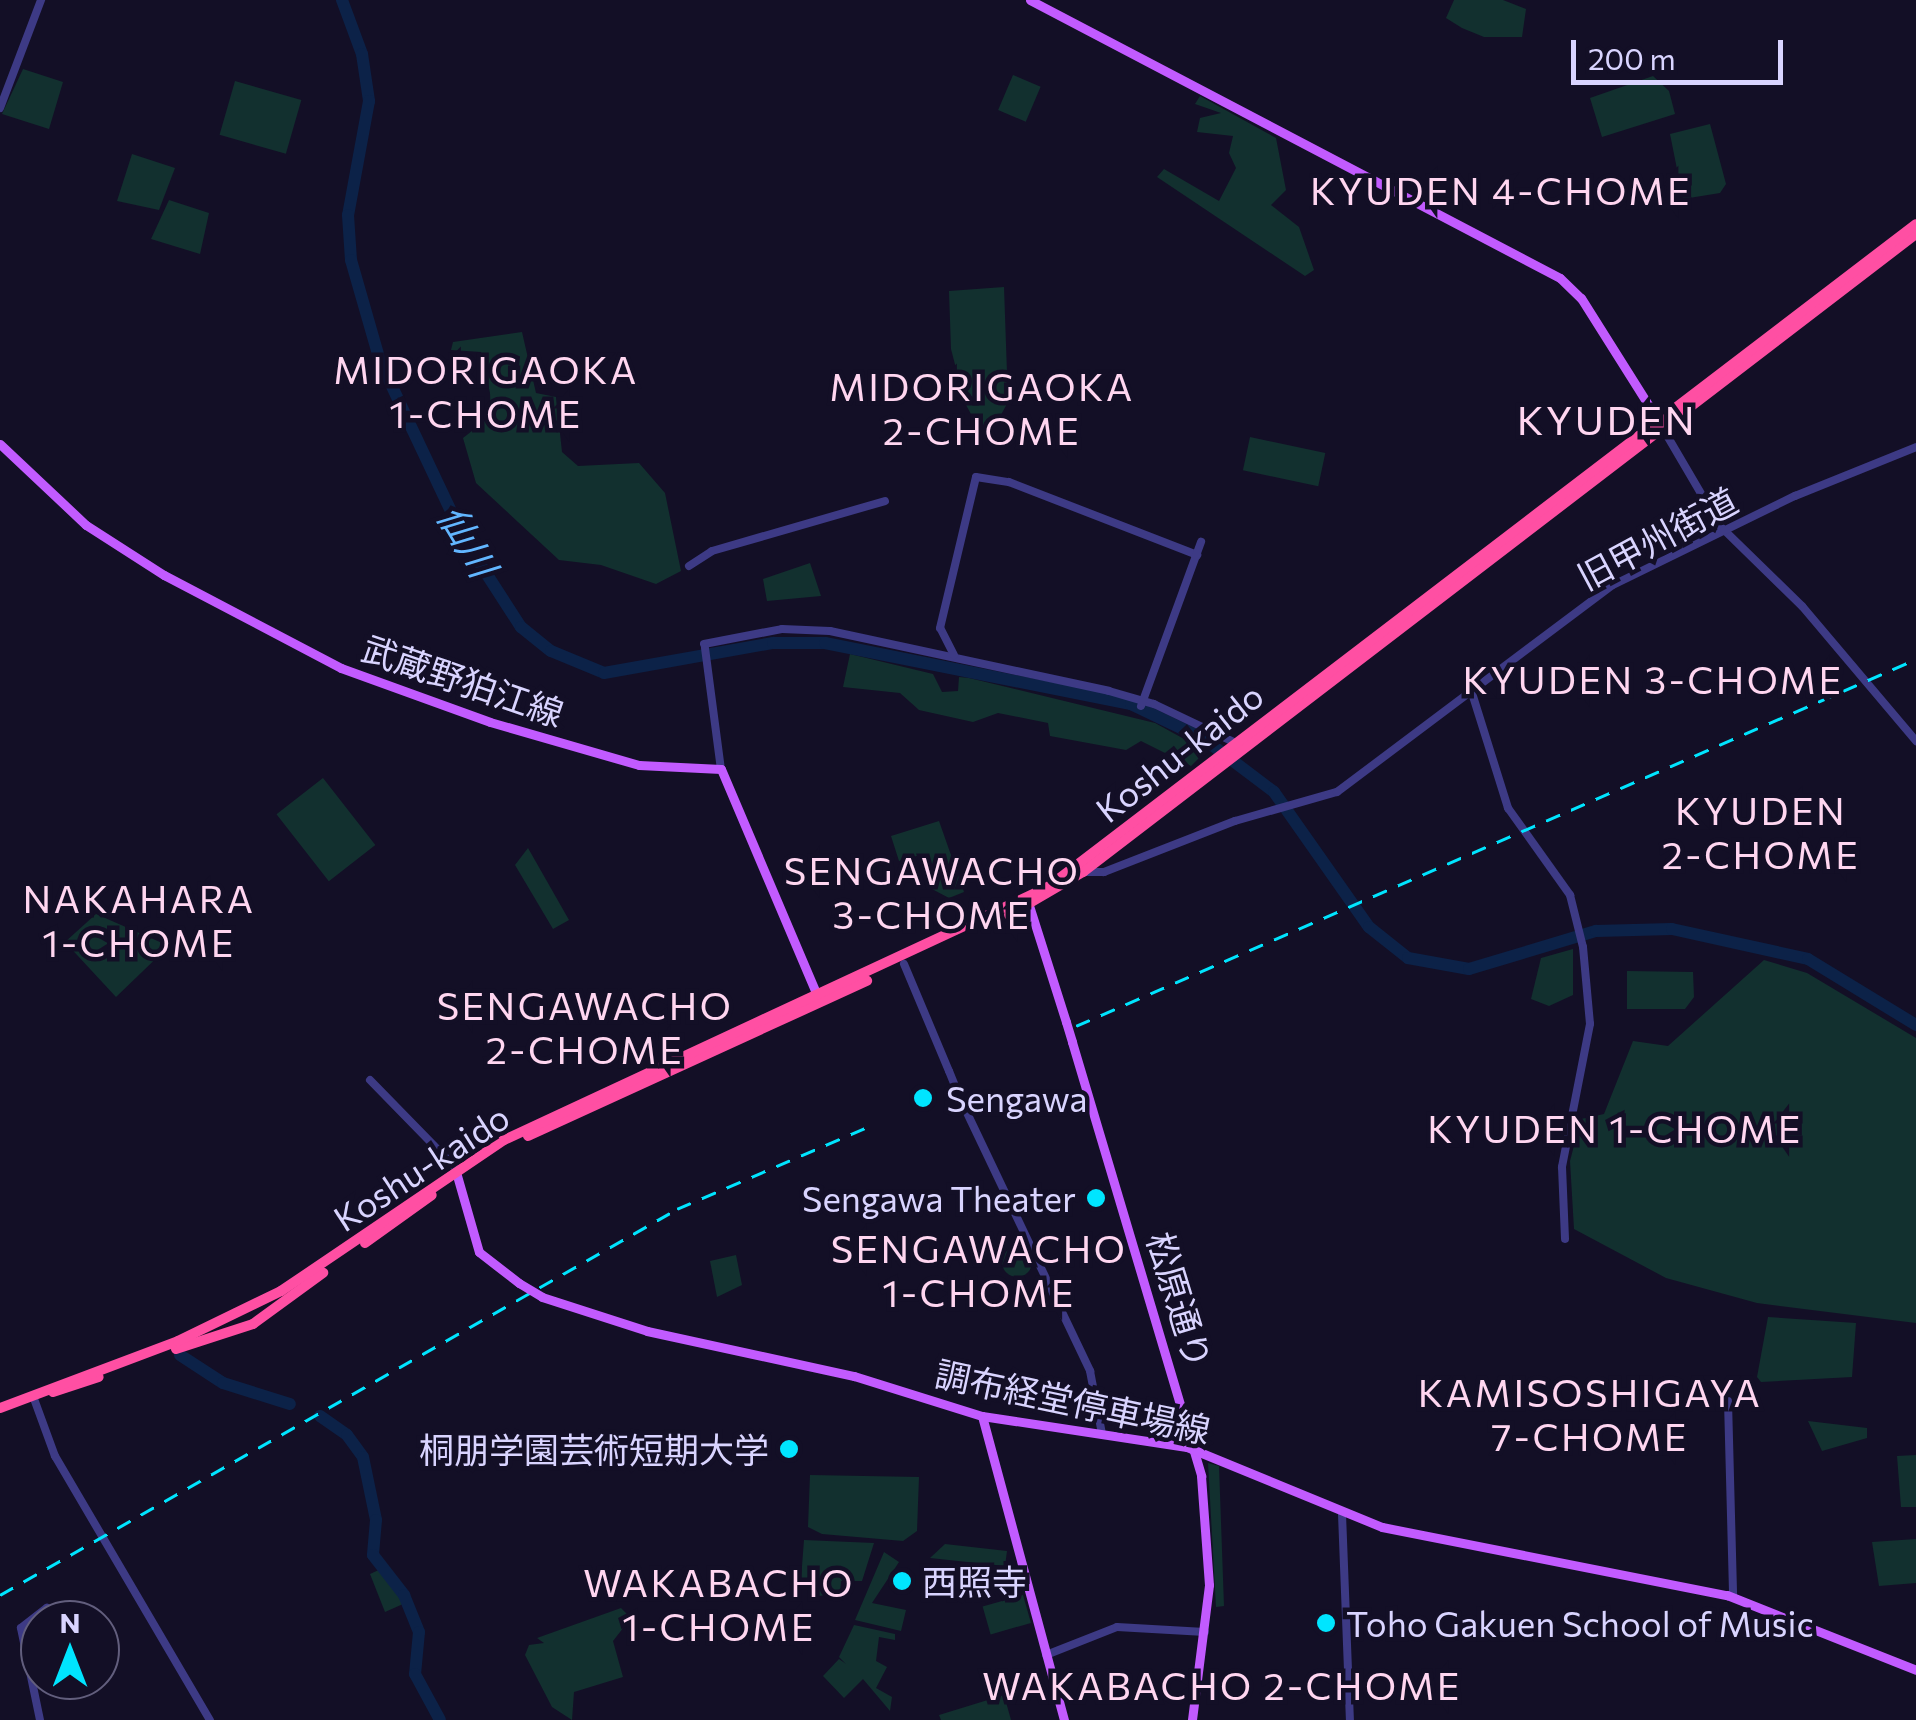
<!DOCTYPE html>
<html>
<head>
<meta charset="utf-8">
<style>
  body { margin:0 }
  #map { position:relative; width:1916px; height:1720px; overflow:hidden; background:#130f26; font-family:Commissioner,"Noto Sans JP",sans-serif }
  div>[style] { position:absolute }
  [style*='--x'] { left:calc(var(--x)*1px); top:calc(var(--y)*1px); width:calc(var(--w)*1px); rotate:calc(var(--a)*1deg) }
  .green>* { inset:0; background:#12302f; transform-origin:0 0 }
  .round { border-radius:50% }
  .river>* { height:12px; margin:-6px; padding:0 6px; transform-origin:6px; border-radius:6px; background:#0c2248 }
  .minor>* { height:8px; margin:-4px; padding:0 4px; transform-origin:4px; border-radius:4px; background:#3d3a85 }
  .major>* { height:9px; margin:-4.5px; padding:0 4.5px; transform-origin:4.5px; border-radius:4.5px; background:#c25bff }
  .highway>* { height:10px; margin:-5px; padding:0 5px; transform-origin:5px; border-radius:5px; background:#ff4fa3 }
  .rail>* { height:2.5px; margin-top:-1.25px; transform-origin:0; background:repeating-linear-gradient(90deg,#00e5ff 0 15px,transparent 0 27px) }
  .minor-bridge>* { height:8px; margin:-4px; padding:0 4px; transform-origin:4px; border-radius:4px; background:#3d3a85 }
  .major-bridge>* { height:9px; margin:-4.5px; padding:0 4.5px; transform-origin:4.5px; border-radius:4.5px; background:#c25bff }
  .dots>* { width:28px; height:28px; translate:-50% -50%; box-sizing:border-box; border:5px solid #130f26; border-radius:50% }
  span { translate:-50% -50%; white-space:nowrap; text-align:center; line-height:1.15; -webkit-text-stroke:9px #130f26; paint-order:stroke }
  .street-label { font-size:35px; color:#d9d4ff }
  .poi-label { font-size:35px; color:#d9d4ff }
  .left { translate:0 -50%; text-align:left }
  .right { translate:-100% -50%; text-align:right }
  .neighbourhood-label { font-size:38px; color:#ffd6f0; letter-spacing:2.5px }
  .water-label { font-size:38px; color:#62b6ff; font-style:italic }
  .quarter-label { font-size:40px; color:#ffd6f0; letter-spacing:2.5px }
  .north { position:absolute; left:20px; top:1600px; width:100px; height:100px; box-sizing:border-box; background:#130f26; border:2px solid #625e7d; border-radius:50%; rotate:0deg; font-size:28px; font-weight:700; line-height:40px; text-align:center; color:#d9d4ff }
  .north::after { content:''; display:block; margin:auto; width:35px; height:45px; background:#00e5ff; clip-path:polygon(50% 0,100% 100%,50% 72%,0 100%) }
  .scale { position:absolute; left:1571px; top:40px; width:212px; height:45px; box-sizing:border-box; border:5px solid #d9d4ff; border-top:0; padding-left:12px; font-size:30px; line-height:35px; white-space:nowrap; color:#d9d4ff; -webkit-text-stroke:8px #130f26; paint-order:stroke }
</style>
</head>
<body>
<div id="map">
  <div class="green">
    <i style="clip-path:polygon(1454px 0,1503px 0,1526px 9px,1522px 37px,1484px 37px,1462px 28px,1446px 18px)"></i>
    <i style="clip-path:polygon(23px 69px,63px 82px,49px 129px,2px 114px)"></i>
    <i style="left:1013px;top:75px;width:30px;height:38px;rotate:23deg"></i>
    <i style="clip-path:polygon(1653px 76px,1669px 91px,1675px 114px,1602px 137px,1590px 98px)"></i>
    <i style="left:235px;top:81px;width:69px;height:56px;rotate:16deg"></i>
    <i style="clip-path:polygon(1200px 96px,1276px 138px,1286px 190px,1271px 205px,1299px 227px,1314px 270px,1305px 276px,1157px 177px,1164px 169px,1219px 201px,1236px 168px,1229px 153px,1233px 136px,1197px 132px,1200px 118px,1221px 113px,1195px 104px)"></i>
    <i style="clip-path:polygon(1710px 124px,1726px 184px,1720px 193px,1683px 199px,1670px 134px)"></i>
    <i style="clip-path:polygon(132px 154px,175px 168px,159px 210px,117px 201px)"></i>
    <i style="clip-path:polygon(169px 200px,209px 213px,200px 254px,151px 239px)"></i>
    <i style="clip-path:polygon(1004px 287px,1008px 402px,986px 442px,965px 403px,951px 349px,949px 291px)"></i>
    <i style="clip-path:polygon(522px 332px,536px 393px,556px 397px,562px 452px,578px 466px,639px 463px,665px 493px,681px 571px,656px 584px,601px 565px,559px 560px,476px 483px,463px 438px,491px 416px,490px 393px,481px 352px,451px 350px,453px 342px)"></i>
    <i style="left:1250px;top:437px;width:77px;height:34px;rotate:12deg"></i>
    <i style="clip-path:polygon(810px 563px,821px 596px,767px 601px,763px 579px)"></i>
    <i style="clip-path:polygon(850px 654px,933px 674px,942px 692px,958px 691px,959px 677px,969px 678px,1155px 723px,1206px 751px,1191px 766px,1141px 741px,1126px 750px,1050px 736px,1048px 723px,998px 713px,973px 722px,919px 710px,900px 693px,843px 687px)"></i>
    <i style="left:323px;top:778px;width:85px;height:59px;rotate:52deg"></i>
    <i style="clip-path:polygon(939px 821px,964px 892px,949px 898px,932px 889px,920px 855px,899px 861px,891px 836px)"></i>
    <i style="clip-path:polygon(528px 848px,569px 920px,553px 929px,515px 865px)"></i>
    <i style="clip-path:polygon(96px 914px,169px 946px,116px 997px,65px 942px)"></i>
    <i style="clip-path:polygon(1573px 949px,1573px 995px,1549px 1006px,1531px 999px,1541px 958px)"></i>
    <i style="clip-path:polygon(1764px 960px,1807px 973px,1916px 1038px,1916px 1323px,1757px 1303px,1666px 1278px,1574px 1229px,1570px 1161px,1581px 1119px,1604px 1114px,1633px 1041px,1668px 1046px)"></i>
    <i style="clip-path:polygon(1627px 971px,1693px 972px,1694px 997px,1685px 1009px,1627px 1009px)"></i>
    <i class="round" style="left:1002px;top:1247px;width:30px;height:30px"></i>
    <i style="clip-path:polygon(736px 1255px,742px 1285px,717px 1297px,710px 1261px)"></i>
    <i style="clip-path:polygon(1768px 1317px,1856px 1323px,1852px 1377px,1761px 1382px,1757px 1377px)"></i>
    <i style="clip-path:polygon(1808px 1421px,1867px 1428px,1867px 1438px,1822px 1451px)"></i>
    <i style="clip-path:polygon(1916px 1455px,1916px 1507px,1901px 1507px,1897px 1456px)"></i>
    <i style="clip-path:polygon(1208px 1463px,1219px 1466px,1224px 1606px,1216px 1607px)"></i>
    <i style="clip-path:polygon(810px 1475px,919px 1477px,917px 1531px,903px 1541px,822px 1534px,808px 1527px)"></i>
    <i style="clip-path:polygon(1916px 1539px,1916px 1583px,1879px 1586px,1872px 1542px)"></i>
    <i style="clip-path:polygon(804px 1540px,874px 1543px,862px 1581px,841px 1581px,840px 1593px,812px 1597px,801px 1579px)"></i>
    <i style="clip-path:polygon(945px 1544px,1007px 1551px,1005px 1566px,930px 1558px)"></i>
    <i style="clip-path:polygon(884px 1552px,899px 1562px,872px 1603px,906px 1610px,901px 1631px,855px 1620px)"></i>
    <i style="clip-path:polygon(383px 1568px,403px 1604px,385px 1612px,370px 1574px)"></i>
    <i style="left:1023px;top:1595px;width:29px;height:42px;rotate:74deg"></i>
    <i style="clip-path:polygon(621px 1608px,631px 1618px,613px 1641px,623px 1677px,574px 1692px,572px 1720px,552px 1707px,525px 1655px,529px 1645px,544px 1643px,537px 1638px)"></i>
    <i style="clip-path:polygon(854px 1625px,895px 1634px,895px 1640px,879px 1637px,876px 1661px,887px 1667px,876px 1688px,892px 1697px,890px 1711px,863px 1679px,844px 1698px,823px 1676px,839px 1659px,846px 1664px,839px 1657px)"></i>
    <i style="clip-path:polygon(1004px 1695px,1011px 1720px,941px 1720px,939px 1715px)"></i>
  </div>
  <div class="river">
    <i style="--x:342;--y:0;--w:58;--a:69.7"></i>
    <i style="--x:362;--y:54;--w:48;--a:81.5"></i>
    <i style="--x:369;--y:101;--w:116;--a:100.4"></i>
    <i style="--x:348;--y:215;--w:45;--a:86.2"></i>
    <i style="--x:351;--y:260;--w:105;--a:74"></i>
    <i style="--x:380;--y:361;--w:197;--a:64.7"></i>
    <i style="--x:464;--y:539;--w:105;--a:57.1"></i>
    <i style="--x:521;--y:627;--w:38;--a:39"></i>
    <i style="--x:551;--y:651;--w:57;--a:22.5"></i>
    <i style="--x:604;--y:673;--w:172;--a:-10.1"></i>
    <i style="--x:773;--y:643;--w:52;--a:0"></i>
    <i style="--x:825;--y:643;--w:312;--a:11.3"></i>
    <i style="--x:1131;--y:704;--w:81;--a:25.6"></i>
    <i style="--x:1204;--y:739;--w:88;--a:37.1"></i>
    <i style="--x:1274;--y:792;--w:165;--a:54.9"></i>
    <i style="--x:1369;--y:927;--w:50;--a:38.5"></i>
    <i style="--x:1408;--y:958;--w:62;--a:10.2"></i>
    <i style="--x:1469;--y:969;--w:133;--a:-16.7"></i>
    <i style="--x:1596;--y:931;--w:76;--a:-1.5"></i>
    <i style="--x:1672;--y:929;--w:139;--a:12.4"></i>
    <i style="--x:1808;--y:959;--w:127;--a:31.4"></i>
    <i style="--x:180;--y:1355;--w:51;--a:33.1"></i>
    <i style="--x:223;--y:1383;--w:70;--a:17.4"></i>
    <i style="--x:320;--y:1416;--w:33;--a:35"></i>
    <i style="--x:347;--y:1435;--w:27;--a:54"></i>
    <i style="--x:363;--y:1457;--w:64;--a:78.3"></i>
    <i style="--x:376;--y:1520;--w:35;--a:95"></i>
    <i style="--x:373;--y:1555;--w:51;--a:52.2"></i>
    <i style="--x:404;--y:1595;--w:40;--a:68"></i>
    <i style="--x:419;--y:1632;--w:42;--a:95.4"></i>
    <i style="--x:415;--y:1674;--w:52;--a:61.5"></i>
  </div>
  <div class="minor">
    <i style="--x:0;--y:108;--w:116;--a:-69.2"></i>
    <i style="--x:1662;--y:427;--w:115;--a:59.6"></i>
    <i style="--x:1720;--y:526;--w:115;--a:44.3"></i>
    <i style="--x:1802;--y:606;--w:177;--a:49.8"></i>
    <i style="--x:689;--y:566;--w:27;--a:-33"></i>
    <i style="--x:712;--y:551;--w:180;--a:-16.1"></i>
    <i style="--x:704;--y:644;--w:79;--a:-10.9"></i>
    <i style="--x:782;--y:629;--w:48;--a:2.4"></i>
    <i style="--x:830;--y:631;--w:285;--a:12.1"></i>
    <i style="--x:1109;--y:691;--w:47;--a:16.1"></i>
    <i style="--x:1154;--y:704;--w:95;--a:25.5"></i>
    <i style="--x:705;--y:648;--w:122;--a:82.5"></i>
    <i style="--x:954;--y:655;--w:30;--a:-117"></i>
    <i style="--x:940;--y:628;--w:155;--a:-76.6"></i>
    <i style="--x:976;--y:477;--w:33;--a:9"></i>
    <i style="--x:1009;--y:482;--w:202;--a:21.2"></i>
    <i style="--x:1472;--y:693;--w:121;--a:72.6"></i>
    <i style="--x:1508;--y:808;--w:107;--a:54.5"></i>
    <i style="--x:1570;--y:895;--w:54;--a:76"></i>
    <i style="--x:1583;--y:947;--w:77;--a:84.8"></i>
    <i style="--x:1590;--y:1024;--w:146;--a:101.1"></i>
    <i style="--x:1562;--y:1167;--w:72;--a:87.6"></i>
    <i style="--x:1141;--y:706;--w:175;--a:-69.9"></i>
    <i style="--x:1084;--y:872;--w:20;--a:0"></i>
    <i style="--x:1104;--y:872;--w:141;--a:-21.3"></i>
    <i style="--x:1235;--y:821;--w:106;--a:-15.9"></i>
    <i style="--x:1337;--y:792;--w:345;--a:-36.9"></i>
    <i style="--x:1613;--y:585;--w:203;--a:-26.1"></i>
    <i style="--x:1795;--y:496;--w:131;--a:-22"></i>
    <i style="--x:904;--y:964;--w:116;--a:67.2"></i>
    <i style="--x:370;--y:1080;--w:124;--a:45.7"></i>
    <i style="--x:959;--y:1096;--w:305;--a:64.5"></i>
    <i style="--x:1090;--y:1371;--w:64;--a:79.2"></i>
    <i style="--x:33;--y:1396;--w:64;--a:69.9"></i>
    <i style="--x:55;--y:1456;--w:306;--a:59.6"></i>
    <i style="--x:1728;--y:1401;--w:196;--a:88.5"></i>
    <i style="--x:1342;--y:1514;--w:206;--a:87.8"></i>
    <i style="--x:1046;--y:1655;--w:76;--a:-21.5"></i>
    <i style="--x:1117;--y:1627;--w:88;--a:3.3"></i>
    <i style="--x:27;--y:1665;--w:26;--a:-59"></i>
    <i style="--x:40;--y:1720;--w:94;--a:-101.7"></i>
    <i style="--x:21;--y:1628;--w:33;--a:-38"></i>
    <i style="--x:47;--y:1608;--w:12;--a:76"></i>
  </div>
  <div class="major">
    <i style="--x:1030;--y:0;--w:598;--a:27.68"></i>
    <i style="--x:1560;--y:278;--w:29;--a:44"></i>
    <i style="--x:1581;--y:298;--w:150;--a:57.8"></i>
    <i style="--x:0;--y:444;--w:118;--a:43.3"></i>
    <i style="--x:86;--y:525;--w:93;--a:32.7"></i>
    <i style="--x:164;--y:575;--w:200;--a:27.7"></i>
    <i style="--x:341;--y:668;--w:158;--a:19.9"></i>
    <i style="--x:490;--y:722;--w:155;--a:16.1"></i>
    <i style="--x:639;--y:765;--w:82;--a:2.8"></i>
    <i style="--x:721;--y:769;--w:251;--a:67"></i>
    <i style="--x:1027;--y:899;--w:129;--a:72.4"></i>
    <i style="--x:1072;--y:1042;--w:453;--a:73.4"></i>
    <i style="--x:1201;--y:1476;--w:109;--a:85.8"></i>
    <i style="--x:1209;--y:1585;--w:136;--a:97.2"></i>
    <i style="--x:456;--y:1172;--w:83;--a:74"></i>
    <i style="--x:479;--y:1252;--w:51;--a:37.8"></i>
    <i style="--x:542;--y:1297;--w:110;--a:17.9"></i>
    <i style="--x:647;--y:1331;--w:212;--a:12.3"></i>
    <i style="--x:854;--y:1376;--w:134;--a:17.4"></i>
    <i style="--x:982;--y:1416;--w:207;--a:8.6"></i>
    <i style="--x:1187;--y:1447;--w:211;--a:22.3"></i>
    <i style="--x:1382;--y:1527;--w:352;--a:11.2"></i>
    <i style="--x:1727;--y:1595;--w:203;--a:21.6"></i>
    <i style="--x:982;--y:1416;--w:315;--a:74.9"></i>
  </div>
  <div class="highway">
    <i style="--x:1009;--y:915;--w:86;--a:-30.2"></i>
    <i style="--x:1083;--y:872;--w:1049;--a:-37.45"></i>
    <i style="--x:528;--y:1136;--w:373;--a:-24.6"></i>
    <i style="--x:365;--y:1243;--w:82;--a:-35.6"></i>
    <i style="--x:176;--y:1349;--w:81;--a:-18"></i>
    <i style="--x:253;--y:1324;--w:87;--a:-36.1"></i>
    <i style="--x:53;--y:1392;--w:48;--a:-18.1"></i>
    <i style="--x:0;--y:1408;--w:190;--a:-20.6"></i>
    <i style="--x:178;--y:1341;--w:114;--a:-25.9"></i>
    <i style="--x:281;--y:1291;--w:269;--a:-34.1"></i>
    <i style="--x:504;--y:1140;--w:600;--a:-24.94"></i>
    <i style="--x:1048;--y:887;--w:1092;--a:-37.37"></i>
  </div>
  <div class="rail">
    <i style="--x:1076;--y:1026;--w:917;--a:-23.6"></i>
    <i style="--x:0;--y:1595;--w:779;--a:-29.69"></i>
    <i style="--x:677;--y:1209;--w:212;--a:-23.3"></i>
  </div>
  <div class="minor-bridge">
    <i style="--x:949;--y:1071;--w:27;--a:68"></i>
  </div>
  <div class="major-bridge">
    <i style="--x:1066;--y:1022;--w:21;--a:73"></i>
    <i style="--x:519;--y:1283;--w:27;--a:31"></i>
  </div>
  <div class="dots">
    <i style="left:923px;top:1098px;background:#00e5ff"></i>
    <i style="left:1096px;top:1198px;background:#00e5ff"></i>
    <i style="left:789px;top:1449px;background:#00e5ff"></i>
    <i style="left:902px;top:1581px;background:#00e5ff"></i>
    <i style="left:1326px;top:1623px;background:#00e5ff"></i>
  </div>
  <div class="street-label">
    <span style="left:1657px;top:538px;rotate:-28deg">旧甲州街道</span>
    <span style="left:463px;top:680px;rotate:19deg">武蔵野狛江線</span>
    <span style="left:1179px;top:752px;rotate:-38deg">Koshu-kaido</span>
    <span style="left:421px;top:1167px;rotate:-33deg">Koshu-kaido</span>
    <span style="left:1180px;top:1300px;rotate:73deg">松原通り</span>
    <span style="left:1073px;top:1401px;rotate:12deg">調布経堂停車場線</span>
  </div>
  <div class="poi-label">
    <span class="left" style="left:946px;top:1098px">Sengawa</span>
    <span class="right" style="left:1076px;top:1198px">Sengawa Theater</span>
    <span class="right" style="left:769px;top:1449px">桐朋学園芸術短期大学</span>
    <span class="left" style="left:922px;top:1581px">西照寺</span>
    <span class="left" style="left:1346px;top:1623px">Toho Gakuen School of Music</span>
  </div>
  <div class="neighbourhood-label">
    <span style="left:1501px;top:190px">KYUDEN 4-CHOME</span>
    <span style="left:486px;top:391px">MIDORIGAOKA<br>1-CHOME</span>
    <span style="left:982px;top:408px">MIDORIGAOKA<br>2-CHOME</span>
    <span style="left:1653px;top:679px">KYUDEN 3-CHOME</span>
    <span style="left:1761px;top:832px">KYUDEN<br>2-CHOME</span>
    <span style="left:932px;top:892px">SENGAWACHO<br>3-CHOME</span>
    <span style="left:139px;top:920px">NAKAHARA<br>1-CHOME</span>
    <span style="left:585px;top:1027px">SENGAWACHO<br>2-CHOME</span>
    <span style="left:1615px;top:1128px">KYUDEN 1-CHOME</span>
    <span style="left:979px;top:1270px">SENGAWACHO<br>1-CHOME</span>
    <span style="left:1590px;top:1414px">KAMISOSHIGAYA<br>7-CHOME</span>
    <span style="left:719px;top:1604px">WAKABACHO<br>1-CHOME</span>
    <span style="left:1222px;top:1685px">WAKABACHO 2-CHOME</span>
  </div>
  <div class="water-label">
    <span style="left:468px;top:540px;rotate:59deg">仙川</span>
  </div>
  <div class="quarter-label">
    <span style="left:1607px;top:419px">KYUDEN</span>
  </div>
  <div class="north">N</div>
  <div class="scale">200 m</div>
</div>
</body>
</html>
